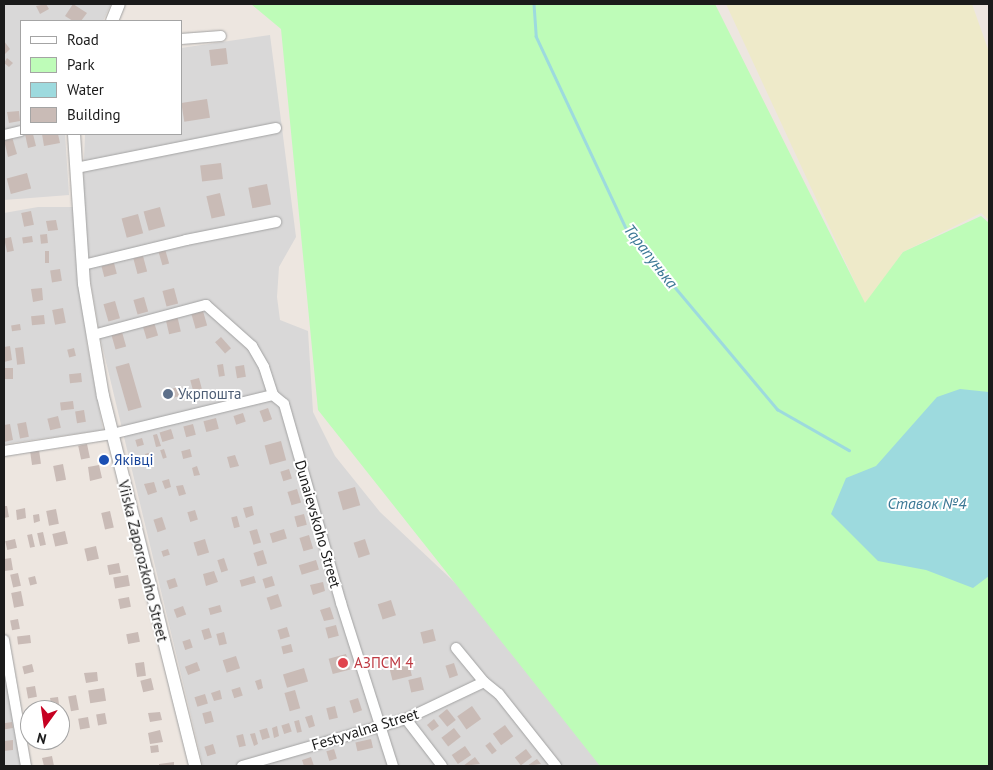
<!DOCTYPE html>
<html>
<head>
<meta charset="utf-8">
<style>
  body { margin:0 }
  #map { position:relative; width:993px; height:770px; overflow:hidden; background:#ede6e0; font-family:"PT Sans",sans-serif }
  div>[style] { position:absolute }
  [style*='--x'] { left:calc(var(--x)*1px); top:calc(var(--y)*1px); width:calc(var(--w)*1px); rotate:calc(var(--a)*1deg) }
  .residential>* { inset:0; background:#d9d8d8 }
  .farmland>* { inset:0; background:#eeeac9 }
  .park>* { inset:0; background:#befcb8 }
  .water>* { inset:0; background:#9ddade }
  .stream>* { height:2.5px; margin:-1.25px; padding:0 1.25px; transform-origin:1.25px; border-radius:1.25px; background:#9ddade }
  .building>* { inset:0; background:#c9bbb6; transform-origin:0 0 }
  .roads { filter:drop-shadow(0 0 1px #a2a2a2) drop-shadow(0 0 1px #a2a2a2) }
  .minor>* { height:10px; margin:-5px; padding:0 5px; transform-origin:5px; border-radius:5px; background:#fff }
  .tertiary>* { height:12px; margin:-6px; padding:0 6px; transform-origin:6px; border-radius:6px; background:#fff }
  .dots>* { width:14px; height:14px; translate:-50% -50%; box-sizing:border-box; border:2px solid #fff; border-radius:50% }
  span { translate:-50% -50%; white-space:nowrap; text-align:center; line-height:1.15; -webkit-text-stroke:4px #fff; paint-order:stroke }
  .service-label { font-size:15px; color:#4e5e75 }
  .left { translate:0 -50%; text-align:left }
  .transit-label { font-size:15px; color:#164399 }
  .street-label { font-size:15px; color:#1b1b1b }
  .health-label { font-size:15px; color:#be3a42 }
  .water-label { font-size:16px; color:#3c7896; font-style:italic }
  .frame { position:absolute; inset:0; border:5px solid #1b1b1b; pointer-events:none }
  .legend { position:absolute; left:20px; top:20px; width:162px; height:115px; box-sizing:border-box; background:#fff; border:1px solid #a4a4a4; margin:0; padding:6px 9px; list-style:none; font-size:15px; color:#1b1b1b }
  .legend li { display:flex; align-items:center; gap:10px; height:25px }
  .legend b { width:25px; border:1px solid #a4a4a4 }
  .north { position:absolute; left:20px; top:700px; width:50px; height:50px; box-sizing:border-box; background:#fff; border:1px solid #a4a4a4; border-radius:50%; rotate:194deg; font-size:14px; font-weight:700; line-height:20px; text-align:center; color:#1b1b1b }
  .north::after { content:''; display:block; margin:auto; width:18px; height:22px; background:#c60021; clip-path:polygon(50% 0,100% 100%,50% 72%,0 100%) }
</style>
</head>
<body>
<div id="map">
  <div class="residential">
    <i style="clip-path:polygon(4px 4px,111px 4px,103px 21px,21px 21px,21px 134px,65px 134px,69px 195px,4px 200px)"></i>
    <i style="clip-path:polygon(270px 35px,296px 237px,279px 267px,277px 297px,280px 320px,308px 331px,313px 412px,335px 456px,380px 512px,485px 611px,624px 766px,203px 766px,101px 341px,89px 273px,83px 186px,85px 134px,181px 134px,181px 48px)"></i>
    <i style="clip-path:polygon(38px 207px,73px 207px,87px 344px,103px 430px,4px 444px,4px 213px)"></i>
    <i style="clip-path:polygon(4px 668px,22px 766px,4px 766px)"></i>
  </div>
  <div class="farmland">
    <i style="clip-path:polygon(726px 4px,972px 4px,989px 52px,989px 220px,981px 213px,903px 252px,865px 304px)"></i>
  </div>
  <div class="park">
    <i style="clip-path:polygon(251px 4px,715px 4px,865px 303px,903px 252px,981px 216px,989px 223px,989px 766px,600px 766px,318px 410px,281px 29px)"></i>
  </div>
  <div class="water">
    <i style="clip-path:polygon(960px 389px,989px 392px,989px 576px,973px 588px,926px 570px,878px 561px,831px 514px,846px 478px,876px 466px,937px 397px)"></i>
  </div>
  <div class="stream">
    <i style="--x:534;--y:4;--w:32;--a:86"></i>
    <i style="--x:536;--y:36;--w:214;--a:64.9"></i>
    <i style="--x:627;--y:230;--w:234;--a:50"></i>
    <i style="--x:777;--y:409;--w:83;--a:29.7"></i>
  </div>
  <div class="building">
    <i style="clip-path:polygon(46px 4px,49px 9px,40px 14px,36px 6px)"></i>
    <i style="clip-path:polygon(73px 4px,87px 13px,81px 21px,73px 21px,65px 16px)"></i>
    <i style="clip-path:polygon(4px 41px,10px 49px,4px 55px)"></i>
    <i style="left:226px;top:48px;width:16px;height:17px;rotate:83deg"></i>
    <i style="clip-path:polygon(7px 58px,13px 63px,9px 67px,4px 63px)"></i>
    <i style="left:207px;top:99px;width:19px;height:26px;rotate:81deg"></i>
    <i style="clip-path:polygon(19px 111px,20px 121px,9px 123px,7px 112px)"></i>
    <i style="clip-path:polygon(25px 134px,33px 134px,36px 146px,28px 148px)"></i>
    <i style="clip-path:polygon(42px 134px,58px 134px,60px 143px,44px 146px)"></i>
    <i style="clip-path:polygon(12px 137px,17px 154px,8px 157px,4px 140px)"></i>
    <i style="left:221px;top:163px;width:16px;height:21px;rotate:83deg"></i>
    <i style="left:27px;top:173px;width:16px;height:21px;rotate:75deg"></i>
    <i style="left:267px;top:184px;width:21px;height:19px;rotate:79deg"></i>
    <i style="left:220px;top:193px;width:23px;height:14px;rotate:77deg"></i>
    <i style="left:160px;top:207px;width:20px;height:17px;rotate:75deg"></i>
    <i style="left:31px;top:211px;width:14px;height:10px;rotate:78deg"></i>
    <i style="left:138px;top:214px;width:20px;height:17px;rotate:75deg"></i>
    <i style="clip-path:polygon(56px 220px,58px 230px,48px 231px,46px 221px)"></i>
    <i style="left:47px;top:234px;width:9px;height:7px;rotate:84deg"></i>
    <i style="left:32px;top:236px;width:6px;height:10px;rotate:81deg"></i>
    <i style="left:11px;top:237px;width:14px;height:7px;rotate:78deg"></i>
    <i style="left:165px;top:249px;width:15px;height:7px;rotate:74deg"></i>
    <i style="left:45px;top:251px;width:4px;height:12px"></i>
    <i style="left:143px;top:256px;width:16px;height:10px;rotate:75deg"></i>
    <i style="left:114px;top:263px;width:11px;height:13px;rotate:75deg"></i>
    <i style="left:60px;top:269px;width:12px;height:10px;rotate:81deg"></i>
    <i style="clip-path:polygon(42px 288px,43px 300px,33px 302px,31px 289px)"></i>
    <i style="left:174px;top:288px;width:16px;height:12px;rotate:75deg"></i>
    <i style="left:144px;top:297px;width:15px;height:11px;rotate:74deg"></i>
    <i style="left:115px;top:301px;width:18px;height:12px;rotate:74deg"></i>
    <i style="left:63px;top:308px;width:15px;height:11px;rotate:79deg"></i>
    <i style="left:203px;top:311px;width:15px;height:12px;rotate:74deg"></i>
    <i style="left:44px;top:315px;width:9px;height:13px;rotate:84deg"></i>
    <i style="left:177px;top:315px;width:17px;height:12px;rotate:77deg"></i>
    <i style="left:154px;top:322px;width:14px;height:12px;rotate:73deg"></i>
    <i style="left:20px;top:324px;width:6px;height:9px;rotate:81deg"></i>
    <i style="left:122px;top:332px;width:15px;height:11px;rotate:74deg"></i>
    <i style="left:221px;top:337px;width:15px;height:8px;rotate:48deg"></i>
    <i style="clip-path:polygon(10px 346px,12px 360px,4px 362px,4px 347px)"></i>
    <i style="left:23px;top:347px;width:17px;height:8px;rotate:83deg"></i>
    <i style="left:74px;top:348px;width:8px;height:7px;rotate:76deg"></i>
    <i style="left:129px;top:363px;width:46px;height:14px;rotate:74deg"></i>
    <i style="left:223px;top:364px;width:12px;height:6px;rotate:81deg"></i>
    <i style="left:244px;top:365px;width:12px;height:9px;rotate:81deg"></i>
    <i style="left:4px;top:368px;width:9px;height:11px"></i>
    <i style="left:81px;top:373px;width:9px;height:12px;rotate:84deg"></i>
    <i style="left:199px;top:378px;width:11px;height:9px;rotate:75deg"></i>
    <i style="left:181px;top:386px;width:9px;height:18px;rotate:72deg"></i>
    <i style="left:73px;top:401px;width:8px;height:13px;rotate:83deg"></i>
    <i style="left:268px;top:408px;width:12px;height:9px;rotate:70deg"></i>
    <i style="left:84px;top:410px;width:12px;height:9px;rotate:81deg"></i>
    <i style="left:243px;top:413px;width:9px;height:10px;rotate:72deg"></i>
    <i style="left:58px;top:416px;width:12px;height:11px;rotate:76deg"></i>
    <i style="left:216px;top:418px;width:11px;height:13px;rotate:75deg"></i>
    <i style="left:26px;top:422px;width:15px;height:9px;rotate:79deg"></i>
    <i style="clip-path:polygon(10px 424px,13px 440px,4px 442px,4px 425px)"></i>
    <i style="left:193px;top:424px;width:11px;height:10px;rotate:75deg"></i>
    <i style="left:171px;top:429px;width:10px;height:12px;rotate:73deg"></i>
    <i style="clip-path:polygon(157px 434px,161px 446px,156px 447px,153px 435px)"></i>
    <i style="left:142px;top:438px;width:7px;height:7px;rotate:74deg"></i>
    <i style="left:281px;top:441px;width:20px;height:17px;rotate:75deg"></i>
    <i style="left:87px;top:444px;width:14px;height:9px;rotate:78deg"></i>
    <i style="left:164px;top:449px;width:9px;height:4px;rotate:72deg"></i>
    <i style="left:190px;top:449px;width:8px;height:9px;rotate:76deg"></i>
    <i style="left:39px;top:450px;width:14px;height:9px;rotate:82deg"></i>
    <i style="clip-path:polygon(152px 452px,154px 458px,146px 460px,145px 454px)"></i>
    <i style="clip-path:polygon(235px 455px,239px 466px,230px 468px,227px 457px)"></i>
    <i style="left:63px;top:464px;width:16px;height:10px;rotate:79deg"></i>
    <i style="clip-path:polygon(99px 465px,102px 478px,90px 481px,88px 467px)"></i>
    <i style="clip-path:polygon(197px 466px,200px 475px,194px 476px,192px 468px)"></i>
    <i style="left:289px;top:469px;width:10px;height:9px;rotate:73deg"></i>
    <i style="clip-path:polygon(169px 479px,171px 487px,165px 489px,162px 481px)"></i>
    <i style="clip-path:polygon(154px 482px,157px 492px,148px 495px,144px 484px)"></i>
    <i style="clip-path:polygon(183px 485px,186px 494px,179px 496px,176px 486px)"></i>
    <i style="left:355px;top:487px;width:19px;height:18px;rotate:74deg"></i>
    <i style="left:297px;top:489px;width:14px;height:10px;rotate:73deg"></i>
    <i style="clip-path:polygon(4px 506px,7px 506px,9px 517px,4px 518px)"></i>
    <i style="clip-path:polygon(252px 506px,254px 515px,246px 518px,243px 508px)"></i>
    <i style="clip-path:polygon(25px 508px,26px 518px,17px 520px,16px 510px)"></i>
    <i style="left:56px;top:509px;width:15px;height:10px;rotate:79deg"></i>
    <i style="left:195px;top:510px;width:10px;height:8px;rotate:73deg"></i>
    <i style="left:110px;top:511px;width:17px;height:9px;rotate:77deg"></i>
    <i style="clip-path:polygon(39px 514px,40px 521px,34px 523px,33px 515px)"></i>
    <i style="left:304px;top:514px;width:11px;height:10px;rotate:75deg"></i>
    <i style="left:237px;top:516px;width:11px;height:6px;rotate:75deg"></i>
    <i style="left:162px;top:517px;width:13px;height:9px;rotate:72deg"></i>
    <i style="left:257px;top:529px;width:14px;height:8px;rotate:73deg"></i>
    <i style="left:284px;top:529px;width:10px;height:15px;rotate:73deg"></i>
    <i style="left:65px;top:531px;width:13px;height:13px;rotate:77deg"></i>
    <i style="left:43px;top:532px;width:13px;height:6px;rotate:77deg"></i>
    <i style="left:32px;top:534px;width:13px;height:5px;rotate:77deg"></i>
    <i style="left:309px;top:535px;width:14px;height:10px;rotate:73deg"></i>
    <i style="left:15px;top:539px;width:9px;height:10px;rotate:77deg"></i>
    <i style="left:205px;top:539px;width:14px;height:12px;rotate:73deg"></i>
    <i style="left:365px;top:539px;width:16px;height:12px;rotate:72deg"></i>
    <i style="left:96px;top:546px;width:13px;height:12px;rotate:77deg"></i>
    <i style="left:168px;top:549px;width:6px;height:7px;rotate:72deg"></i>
    <i style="left:263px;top:550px;width:14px;height:10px;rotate:73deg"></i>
    <i style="clip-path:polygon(11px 558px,13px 570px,4px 571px,4px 559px)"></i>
    <i style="left:224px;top:558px;width:13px;height:7px;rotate:72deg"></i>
    <i style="left:316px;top:560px;width:10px;height:18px;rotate:73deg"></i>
    <i style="left:119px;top:563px;width:10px;height:12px;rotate:79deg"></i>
    <i style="clip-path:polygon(214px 571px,218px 582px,206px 586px,203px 574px)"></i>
    <i style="left:18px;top:573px;width:13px;height:8px;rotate:77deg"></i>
    <i style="left:128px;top:575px;width:11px;height:15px;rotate:80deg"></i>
    <i style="left:35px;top:576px;width:8px;height:7px;rotate:76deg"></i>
    <i style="left:254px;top:576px;width:7px;height:15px;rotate:74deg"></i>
    <i style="left:272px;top:576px;width:10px;height:10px;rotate:73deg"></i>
    <i style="left:175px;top:578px;width:9px;height:9px;rotate:72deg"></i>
    <i style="clip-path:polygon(323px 582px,325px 591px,313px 595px,310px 585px)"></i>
    <i style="left:21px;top:591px;width:15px;height:10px;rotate:79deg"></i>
    <i style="left:278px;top:594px;width:13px;height:12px;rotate:72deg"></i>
    <i style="left:129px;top:597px;width:10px;height:11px;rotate:79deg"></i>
    <i style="left:391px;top:600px;width:16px;height:14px;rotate:72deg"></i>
    <i style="left:220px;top:605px;width:7px;height:12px;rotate:74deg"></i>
    <i style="left:183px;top:606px;width:9px;height:10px;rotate:69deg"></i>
    <i style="clip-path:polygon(330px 607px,334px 619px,324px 621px,320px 610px)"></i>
    <i style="left:18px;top:619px;width:10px;height:8px;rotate:79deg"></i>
    <i style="left:336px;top:625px;width:11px;height:11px;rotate:75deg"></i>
    <i style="left:287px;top:627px;width:10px;height:10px;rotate:73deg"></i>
    <i style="left:209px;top:628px;width:10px;height:8px;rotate:73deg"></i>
    <i style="left:433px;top:629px;width:12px;height:13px;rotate:76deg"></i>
    <i style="left:138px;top:632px;width:10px;height:12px;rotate:79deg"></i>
    <i style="left:224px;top:632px;width:12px;height:8px;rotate:76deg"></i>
    <i style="left:30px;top:635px;width:8px;height:13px;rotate:83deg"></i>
    <i style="left:190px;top:639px;width:9px;height:8px;rotate:72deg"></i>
    <i style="left:291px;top:644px;width:8px;height:10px;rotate:76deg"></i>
    <i style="left:346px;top:654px;width:16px;height:18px;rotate:75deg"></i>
    <i style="left:236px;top:656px;width:13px;height:14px;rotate:72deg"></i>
    <i style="left:144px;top:662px;width:14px;height:9px;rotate:82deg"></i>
    <i style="left:197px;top:662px;width:9px;height:13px;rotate:69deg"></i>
    <i style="left:454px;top:663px;width:13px;height:9px;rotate:72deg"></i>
    <i style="left:32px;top:664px;width:8px;height:10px;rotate:76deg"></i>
    <i style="left:409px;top:664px;width:12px;height:20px;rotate:76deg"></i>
    <i style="left:304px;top:668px;width:14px;height:22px;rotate:73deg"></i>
    <i style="clip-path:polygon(97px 672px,98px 681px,86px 683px,84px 673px)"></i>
    <i style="left:421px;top:677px;width:13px;height:13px;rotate:77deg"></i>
    <i style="left:151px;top:678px;width:12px;height:11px;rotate:76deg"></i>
    <i style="clip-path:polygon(261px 679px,263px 688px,258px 690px,255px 681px)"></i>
    <i style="left:35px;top:686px;width:11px;height:9px;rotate:80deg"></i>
    <i style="left:240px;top:687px;width:9px;height:9px;rotate:72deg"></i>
    <i style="left:104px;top:688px;width:13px;height:16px;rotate:81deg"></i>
    <i style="clip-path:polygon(220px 690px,222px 699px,214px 701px,211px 693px)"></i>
    <i style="left:295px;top:690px;width:19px;height:11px;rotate:74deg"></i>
    <i style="left:205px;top:694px;width:10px;height:11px;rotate:73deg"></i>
    <i style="left:76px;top:695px;width:15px;height:8px;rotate:79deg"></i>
    <i style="left:58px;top:697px;width:7px;height:8px;rotate:82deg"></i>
    <i style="left:358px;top:698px;width:13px;height:9px;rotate:72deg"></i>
    <i style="left:335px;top:706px;width:12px;height:9px;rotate:76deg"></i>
    <i style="left:472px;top:706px;width:16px;height:18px;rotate:55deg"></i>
    <i style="left:447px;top:709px;width:14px;height:11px;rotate:51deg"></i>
    <i style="left:211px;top:711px;width:11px;height:9px;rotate:75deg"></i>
    <i style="clip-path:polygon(160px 712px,162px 720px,150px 722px,148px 713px)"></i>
    <i style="left:105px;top:713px;width:11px;height:9px;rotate:80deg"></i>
    <i style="clip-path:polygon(312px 715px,315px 726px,309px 728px,305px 717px)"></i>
    <i style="left:88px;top:717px;width:11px;height:10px;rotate:80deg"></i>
    <i style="clip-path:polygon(434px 719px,439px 726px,432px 731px,427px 725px)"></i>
    <i style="left:299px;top:720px;width:12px;height:5px;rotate:76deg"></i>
    <i style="left:12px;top:722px;width:6px;height:8px;rotate:81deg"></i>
    <i style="left:289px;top:723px;width:9px;height:8px;rotate:72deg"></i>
    <i style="left:505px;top:725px;width:14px;height:15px;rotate:54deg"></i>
    <i style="clip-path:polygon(277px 726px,279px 736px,274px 738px,272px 728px)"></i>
    <i style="left:267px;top:728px;width:10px;height:8px;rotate:73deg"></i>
    <i style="left:454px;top:728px;width:11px;height:16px;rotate:52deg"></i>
    <i style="clip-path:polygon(160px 730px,163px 742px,150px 744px,148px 733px)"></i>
    <i style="clip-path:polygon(255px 733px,258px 744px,254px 746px,250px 734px)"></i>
    <i style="left:243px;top:734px;width:12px;height:7px;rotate:76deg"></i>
    <i style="left:371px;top:739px;width:9px;height:16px;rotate:77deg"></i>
    <i style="clip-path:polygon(13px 740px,13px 750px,4px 751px,4px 741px)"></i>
    <i style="left:490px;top:742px;width:11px;height:6px;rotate:52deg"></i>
    <i style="left:213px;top:744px;width:10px;height:9px;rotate:73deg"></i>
    <i style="left:158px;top:745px;width:7px;height:8px;rotate:82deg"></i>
    <i style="left:465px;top:746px;width:11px;height:16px;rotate:56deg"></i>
    <i style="left:334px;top:749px;width:10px;height:8px;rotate:73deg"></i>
    <i style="left:526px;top:749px;width:10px;height:14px;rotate:53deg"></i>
    <i style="clip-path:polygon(52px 756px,54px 766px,44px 766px,42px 758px)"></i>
    <i style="clip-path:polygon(311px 757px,314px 766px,304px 766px,302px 760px)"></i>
    <i style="clip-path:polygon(475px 757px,480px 764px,463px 766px)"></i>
    <i style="clip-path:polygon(537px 759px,541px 764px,527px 766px)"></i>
    <i style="clip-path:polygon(174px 762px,174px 766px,159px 766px,159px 764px)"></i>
  </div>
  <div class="roads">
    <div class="minor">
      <i style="--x:181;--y:39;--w:40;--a:-4.3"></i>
      <i style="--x:4;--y:135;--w:17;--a:-13"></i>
      <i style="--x:76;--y:168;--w:204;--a:-11.3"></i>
      <i style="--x:83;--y:265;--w:106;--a:-13.6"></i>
      <i style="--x:186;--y:240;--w:92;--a:-11.3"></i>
      <i style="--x:93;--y:335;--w:117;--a:-14.9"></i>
      <i style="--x:206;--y:305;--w:62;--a:41.7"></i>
      <i style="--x:252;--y:346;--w:24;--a:60"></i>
      <i style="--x:264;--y:367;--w:29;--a:72"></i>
      <i style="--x:273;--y:395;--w:14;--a:39"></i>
      <i style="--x:284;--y:404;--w:207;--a:74"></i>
      <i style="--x:341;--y:603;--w:171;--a:72.3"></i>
      <i style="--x:4;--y:451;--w:109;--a:-8.9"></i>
      <i style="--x:112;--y:434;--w:166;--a:-13.6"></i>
      <i style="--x:4;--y:640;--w:128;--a:80.1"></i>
      <i style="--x:456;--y:648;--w:44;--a:50.5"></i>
      <i style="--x:484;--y:682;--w:19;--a:39"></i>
      <i style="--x:499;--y:694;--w:92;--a:51.6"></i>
      <i style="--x:406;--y:719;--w:59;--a:52.5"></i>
      <i style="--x:242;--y:766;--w:171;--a:-16"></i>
      <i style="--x:406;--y:719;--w:86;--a:-25.4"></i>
    </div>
    <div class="tertiary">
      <i style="--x:112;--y:21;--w:18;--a:-68"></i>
      <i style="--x:74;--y:134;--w:150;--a:86.2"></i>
      <i style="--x:84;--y:284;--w:114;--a:80.4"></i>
      <i style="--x:103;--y:396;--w:381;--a:76"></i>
    </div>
  </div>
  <div class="dots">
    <i style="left:168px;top:394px;background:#5c6f8a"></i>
    <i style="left:104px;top:460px;background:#1a4fb4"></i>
    <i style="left:343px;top:663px;background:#e0444e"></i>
  </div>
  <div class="service-label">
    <span class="left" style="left:178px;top:394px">Укрпошта</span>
  </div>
  <div class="transit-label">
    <span class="left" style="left:114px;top:460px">Яківці</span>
  </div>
  <div class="street-label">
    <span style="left:318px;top:524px;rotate:74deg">Dunaievskoho Street</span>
    <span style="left:143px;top:561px;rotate:76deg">Viiska Zaporozkoho Street</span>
    <span style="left:365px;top:729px;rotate:-17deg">Festyvalna Street</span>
  </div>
  <div class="health-label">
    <span class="left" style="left:354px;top:663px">АЗПСМ 4</span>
  </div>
  <div class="water-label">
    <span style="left:651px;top:256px;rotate:52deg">Тарапунька</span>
    <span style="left:927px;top:503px">Ставок №4</span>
  </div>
  <div class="frame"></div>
  <ul class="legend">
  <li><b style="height:6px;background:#fff"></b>Road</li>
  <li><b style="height:14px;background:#befcb8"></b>Park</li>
  <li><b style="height:14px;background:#9ddade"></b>Water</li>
  <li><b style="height:14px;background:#c9bbb6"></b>Building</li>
  </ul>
  <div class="north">N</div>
</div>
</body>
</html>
